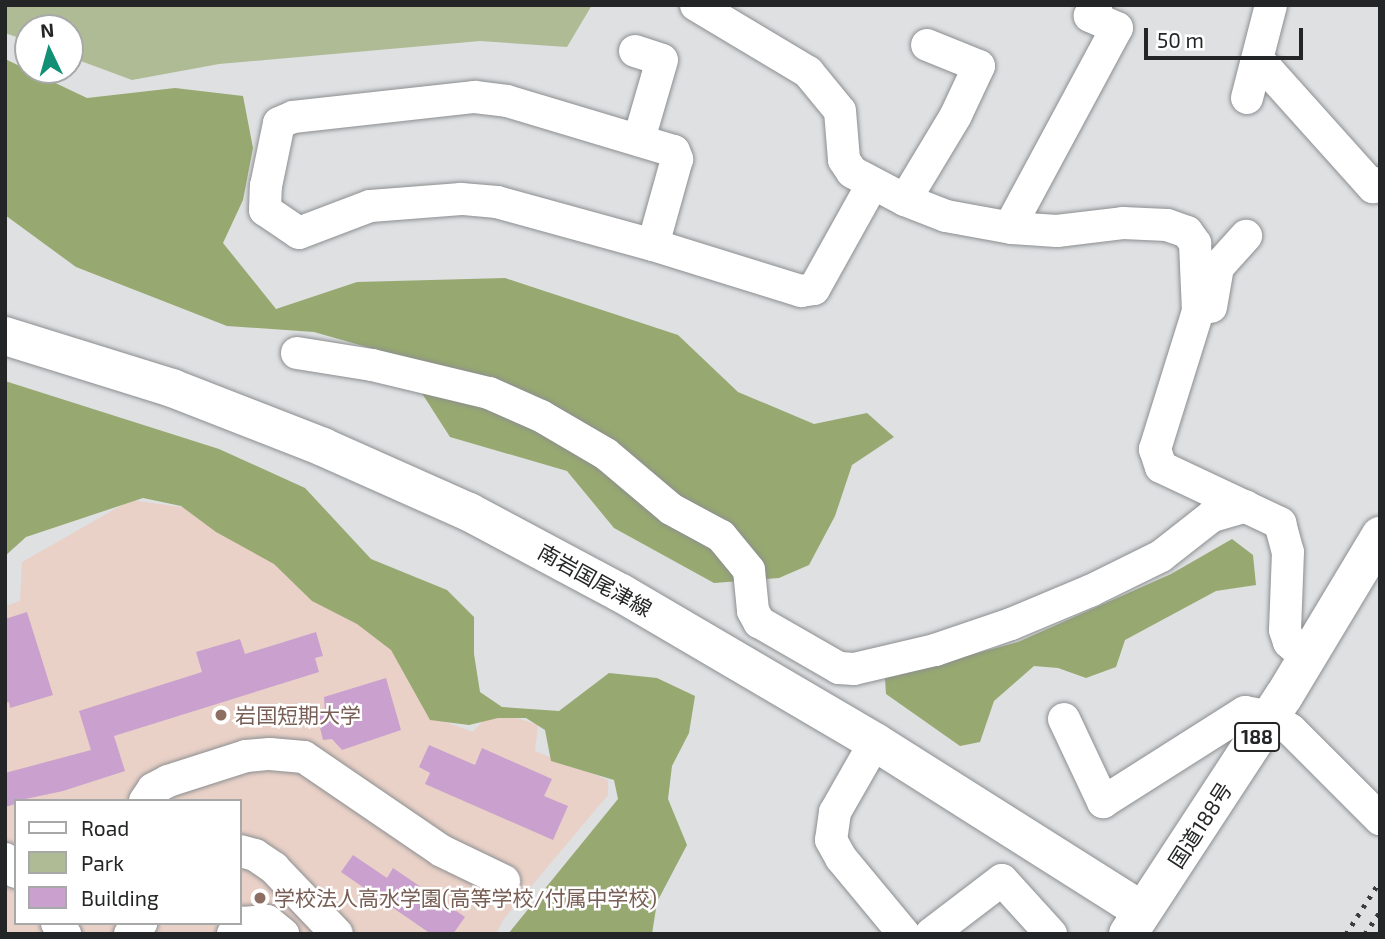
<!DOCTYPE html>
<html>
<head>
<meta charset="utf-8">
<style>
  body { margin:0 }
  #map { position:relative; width:1385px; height:939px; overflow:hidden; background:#dee0e2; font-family:"Exo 2","Noto Sans JP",sans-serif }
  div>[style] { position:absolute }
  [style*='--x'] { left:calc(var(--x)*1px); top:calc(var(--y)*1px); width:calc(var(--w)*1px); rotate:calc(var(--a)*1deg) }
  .education>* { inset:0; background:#e9d1c7 }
  .green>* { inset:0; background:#afbb94 }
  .forest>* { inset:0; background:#97a871 }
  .building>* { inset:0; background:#c9a0ce }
  .roads { filter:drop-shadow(0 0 2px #8c8e90) drop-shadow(0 0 2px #8c8e90) }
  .minor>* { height:32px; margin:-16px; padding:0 16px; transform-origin:16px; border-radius:16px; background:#fff }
  .major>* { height:38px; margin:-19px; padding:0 19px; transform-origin:19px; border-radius:19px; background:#fff }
  .highway>* { height:38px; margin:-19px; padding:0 19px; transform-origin:19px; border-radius:19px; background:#fff }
  .rail>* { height:5px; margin-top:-2.5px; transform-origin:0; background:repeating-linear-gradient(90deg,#3b3c3d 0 3.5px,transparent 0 10.5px) }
  .dots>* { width:19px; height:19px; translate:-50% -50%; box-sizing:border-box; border:4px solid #fff; border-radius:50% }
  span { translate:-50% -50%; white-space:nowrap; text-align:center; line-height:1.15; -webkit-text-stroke:5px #fff; paint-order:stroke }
  .shield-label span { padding:2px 5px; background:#fff; border:2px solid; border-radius:5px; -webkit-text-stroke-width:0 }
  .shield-label { font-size:19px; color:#242526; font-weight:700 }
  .street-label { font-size:21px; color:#242526 }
  .education-label { font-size:21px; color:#785e54 }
  .left { translate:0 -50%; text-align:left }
  .frame { position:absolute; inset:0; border:7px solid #242526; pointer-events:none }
  .legend { position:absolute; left:14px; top:799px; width:228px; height:126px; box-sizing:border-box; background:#fff; border:2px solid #a7a8a8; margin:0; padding:9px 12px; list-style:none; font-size:21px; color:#242526 }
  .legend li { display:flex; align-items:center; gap:14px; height:35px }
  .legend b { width:35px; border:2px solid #a7a8a8 }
  .north { position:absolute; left:14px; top:14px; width:70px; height:70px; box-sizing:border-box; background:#fff; border:2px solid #a7a8a8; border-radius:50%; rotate:355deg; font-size:19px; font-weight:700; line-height:28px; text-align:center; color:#242526 }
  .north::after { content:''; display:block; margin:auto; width:24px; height:32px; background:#129076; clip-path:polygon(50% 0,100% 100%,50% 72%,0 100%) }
  .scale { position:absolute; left:1144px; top:28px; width:159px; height:32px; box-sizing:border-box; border:4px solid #242526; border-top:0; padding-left:9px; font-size:21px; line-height:24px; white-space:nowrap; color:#242526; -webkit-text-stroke:5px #fff; paint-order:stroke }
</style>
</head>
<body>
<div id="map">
  <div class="education">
    <i style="clip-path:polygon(evenodd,131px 500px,203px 510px,396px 646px,440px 720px,473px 732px,493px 710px,538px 725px,535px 751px,608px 780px,608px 795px,503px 920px,496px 934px,5px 934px,5px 606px,20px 601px,22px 562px,131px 500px,16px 801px,240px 801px,240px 923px,16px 923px,16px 801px)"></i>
  </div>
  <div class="green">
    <i style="clip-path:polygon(5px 5px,592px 5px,567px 47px,480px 41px,219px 64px,132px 80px,70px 57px,70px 28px,28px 28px,28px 41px,5px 33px)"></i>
  </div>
  <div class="forest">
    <i style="clip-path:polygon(5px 59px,87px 98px,175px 88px,243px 96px,253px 148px,243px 200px,223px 243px,276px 309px,357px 282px,505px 278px,678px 335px,738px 392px,814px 424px,867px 413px,894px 437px,852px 465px,835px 516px,809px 565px,779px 578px,714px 583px,614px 528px,567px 471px,450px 437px,398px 356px,314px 332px,227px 326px,76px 267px,5px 215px)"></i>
    <i style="clip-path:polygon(5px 381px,219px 449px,305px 488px,371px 559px,447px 590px,474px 617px,474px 654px,480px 692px,502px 707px,559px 711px,609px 673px,657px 678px,695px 696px,689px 733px,672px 766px,668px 799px,687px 845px,657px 902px,652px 934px,508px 934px,618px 799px,614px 780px,551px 761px,545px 730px,526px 718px,498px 718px,469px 725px,430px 720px,391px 650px,357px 624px,312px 601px,274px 564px,216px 532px,181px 506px,143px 498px,26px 537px,5px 556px)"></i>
    <i style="clip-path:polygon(1232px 539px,1253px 555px,1256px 585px,1216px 591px,1125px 640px,1116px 667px,1086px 678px,1058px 668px,1034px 666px,994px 701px,980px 742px,960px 746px,886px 694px,885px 678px,1018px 642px,1171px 574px)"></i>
  </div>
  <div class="building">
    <i style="clip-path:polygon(27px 612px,53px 695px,10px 708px,9px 702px,5px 703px,5px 619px)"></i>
    <i style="clip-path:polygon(316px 632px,323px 656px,315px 658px,319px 672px,114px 736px,125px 771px,63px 791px,16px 801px,16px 804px,5px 807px,5px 773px,91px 750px,79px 711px,202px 672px,196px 652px,240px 639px,245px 654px)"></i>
    <i style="clip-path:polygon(386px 678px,401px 730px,342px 750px,332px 739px,323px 740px,317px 715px,325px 712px,324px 697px)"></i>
    <i style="clip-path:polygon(429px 745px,475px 765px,482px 748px,552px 779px,544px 796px,568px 806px,553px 840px,425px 784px,430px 773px,419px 767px)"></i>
    <i style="clip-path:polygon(353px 855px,387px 878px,393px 868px,465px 917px,453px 934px,431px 934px,341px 872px)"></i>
  </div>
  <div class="roads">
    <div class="minor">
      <i style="--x:696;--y:5;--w:131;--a:30.9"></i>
      <i style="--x:808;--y:72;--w:50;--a:50.6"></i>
      <i style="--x:840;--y:111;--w:49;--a:85.3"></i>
      <i style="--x:844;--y:160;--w:14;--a:56"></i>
      <i style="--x:852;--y:172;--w:60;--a:27.8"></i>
      <i style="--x:905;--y:200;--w:44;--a:21.3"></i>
      <i style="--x:946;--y:216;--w:67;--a:10.3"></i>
      <i style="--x:1012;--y:228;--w:45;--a:3.8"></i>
      <i style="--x:1057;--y:231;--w:66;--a:-6.9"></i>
      <i style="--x:1123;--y:223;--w:44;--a:2.6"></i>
      <i style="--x:1167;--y:225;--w:21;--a:19"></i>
      <i style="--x:1187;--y:232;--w:14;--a:54"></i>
      <i style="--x:1195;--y:243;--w:68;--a:87.5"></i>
      <i style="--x:1198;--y:311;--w:145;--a:107.3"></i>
      <i style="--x:1155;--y:449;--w:19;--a:72"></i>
      <i style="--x:1161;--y:467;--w:132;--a:25.2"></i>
      <i style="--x:1280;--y:523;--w:30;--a:75"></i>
      <i style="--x:1288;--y:552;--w:78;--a:92.2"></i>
      <i style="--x:1285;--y:630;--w:13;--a:72"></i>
      <i style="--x:1289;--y:642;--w:25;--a:43"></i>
      <i style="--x:635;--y:51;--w:28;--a:18"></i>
      <i style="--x:662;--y:60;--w:82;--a:106.2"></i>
      <i style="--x:1256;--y:63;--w:13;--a:29"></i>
      <i style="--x:1267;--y:69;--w:159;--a:48.1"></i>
      <i style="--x:1373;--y:187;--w:8;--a:-30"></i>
      <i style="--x:475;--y:97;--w:32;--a:7"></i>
      <i style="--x:507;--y:101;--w:174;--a:16.7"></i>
      <i style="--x:674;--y:151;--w:9;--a:69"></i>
      <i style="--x:677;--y:159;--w:89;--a:105.6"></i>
      <i style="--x:653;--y:245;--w:162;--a:-164.6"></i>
      <i style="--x:497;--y:202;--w:36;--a:-175"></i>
      <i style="--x:461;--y:199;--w:91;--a:175.6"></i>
      <i style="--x:370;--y:206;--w:76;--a:159.2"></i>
      <i style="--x:299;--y:233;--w:41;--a:-145.9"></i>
      <i style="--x:265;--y:210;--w:24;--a:-88"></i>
      <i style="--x:266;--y:186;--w:64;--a:-78.3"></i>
      <i style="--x:279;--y:123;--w:15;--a:-23"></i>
      <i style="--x:293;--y:117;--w:183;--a:-6.3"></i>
      <i style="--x:1247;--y:98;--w:96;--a:-75.5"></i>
      <i style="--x:905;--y:200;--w:99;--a:-59"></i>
      <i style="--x:956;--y:115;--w:54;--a:-64.9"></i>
      <i style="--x:979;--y:66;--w:56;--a:-158"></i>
      <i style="--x:1012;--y:228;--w:9;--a:-77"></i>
      <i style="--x:1014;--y:219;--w:217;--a:-61.7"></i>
      <i style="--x:1117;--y:28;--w:30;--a:-156"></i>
      <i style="--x:1090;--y:16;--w:13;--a:-61"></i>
      <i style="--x:653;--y:245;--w:155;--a:17.3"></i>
      <i style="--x:801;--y:291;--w:13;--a:-9"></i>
      <i style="--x:814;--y:289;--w:119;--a:-60.9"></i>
      <i style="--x:1211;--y:307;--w:41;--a:-80.1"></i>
      <i style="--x:1218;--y:267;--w:42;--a:-47.9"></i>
      <i style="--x:297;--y:353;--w:76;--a:9.1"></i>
      <i style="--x:372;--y:365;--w:120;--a:13.5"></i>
      <i style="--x:489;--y:393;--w:57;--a:23.9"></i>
      <i style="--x:541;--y:416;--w:75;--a:30.3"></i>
      <i style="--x:606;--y:454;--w:85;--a:40.2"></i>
      <i style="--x:671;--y:509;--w:57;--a:28.4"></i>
      <i style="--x:721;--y:536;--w:44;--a:50.5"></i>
      <i style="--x:749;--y:570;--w:41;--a:84.4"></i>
      <i style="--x:753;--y:611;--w:13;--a:61"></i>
      <i style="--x:759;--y:622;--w:92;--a:29.9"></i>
      <i style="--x:839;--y:668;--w:15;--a:4"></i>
      <i style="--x:854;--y:669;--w:83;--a:-13.2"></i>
      <i style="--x:935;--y:650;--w:80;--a:-18.9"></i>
      <i style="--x:1011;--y:624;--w:86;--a:-22.7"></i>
      <i style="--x:1090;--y:591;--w:79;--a:-26.2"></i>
      <i style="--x:1161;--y:556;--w:65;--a:-38.1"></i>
      <i style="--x:1212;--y:516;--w:35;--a:-16"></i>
      <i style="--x:1064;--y:719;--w:92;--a:64.8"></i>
      <i style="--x:1103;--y:802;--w:168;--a:-32.4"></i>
      <i style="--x:1245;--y:712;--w:26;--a:11"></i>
      <i style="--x:1271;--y:717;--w:24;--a:33"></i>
      <i style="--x:1291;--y:730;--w:126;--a:45"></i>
      <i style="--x:875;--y:742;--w:81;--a:119.7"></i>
      <i style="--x:835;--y:812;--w:28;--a:98"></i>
      <i style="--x:831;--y:840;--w:21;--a:61"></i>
      <i style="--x:841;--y:858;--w:99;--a:50.3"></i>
      <i style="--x:145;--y:801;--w:14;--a:-56"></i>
      <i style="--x:153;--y:789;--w:17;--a:-28"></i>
      <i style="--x:168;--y:781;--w:82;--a:-17.8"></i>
      <i style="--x:246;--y:756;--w:24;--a:-5"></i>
      <i style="--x:270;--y:754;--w:34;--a:5"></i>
      <i style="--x:304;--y:757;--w:167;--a:34.3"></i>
      <i style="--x:442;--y:851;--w:69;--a:25.8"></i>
      <i style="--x:240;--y:851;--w:16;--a:15"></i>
      <i style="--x:255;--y:855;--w:23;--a:34"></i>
      <i style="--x:274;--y:868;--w:91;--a:46.3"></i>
      <i style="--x:5;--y:859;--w:17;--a:50"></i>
      <i style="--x:57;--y:923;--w:14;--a:54"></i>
      <i style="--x:130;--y:934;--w:16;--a:-45"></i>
      <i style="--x:233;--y:934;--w:15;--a:-48"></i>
      <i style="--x:243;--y:923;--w:24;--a:-5"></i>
      <i style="--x:267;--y:921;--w:21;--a:39"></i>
      <i style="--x:931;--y:934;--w:89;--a:-37.3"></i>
      <i style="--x:1002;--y:880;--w:73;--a:47.8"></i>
    </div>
    <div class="major">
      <i style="--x:5;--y:336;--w:175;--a:17.3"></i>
      <i style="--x:172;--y:388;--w:162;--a:21.3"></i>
      <i style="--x:323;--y:447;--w:160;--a:24"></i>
      <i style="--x:469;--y:512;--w:172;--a:28.1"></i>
      <i style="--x:621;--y:593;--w:294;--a:30.4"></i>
      <i style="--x:875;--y:742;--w:316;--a:32.3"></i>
    </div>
    <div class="highway">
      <i style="--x:1128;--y:934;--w:285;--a:-56.8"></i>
      <i style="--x:1284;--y:696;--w:187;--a:-59"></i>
    </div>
  </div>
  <div class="rail">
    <i style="--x:1346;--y:934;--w:63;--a:-57.3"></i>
    <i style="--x:1365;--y:934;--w:27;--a:-56"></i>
  </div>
  <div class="dots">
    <i style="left:221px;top:715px;background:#8d6e63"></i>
    <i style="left:260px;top:898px;background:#8d6e63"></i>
  </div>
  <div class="shield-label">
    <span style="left:1257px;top:737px">188</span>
  </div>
  <div class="street-label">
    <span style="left:595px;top:580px;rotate:29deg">南岩国尾津線</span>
    <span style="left:1200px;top:825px;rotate:-57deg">国道188号</span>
  </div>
  <div class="education-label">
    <span class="left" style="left:235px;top:715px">岩国短期大学</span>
    <span class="left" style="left:274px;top:898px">学校法人高水学園(高等学校/付属中学校)</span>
  </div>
  <div class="frame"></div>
  <ul class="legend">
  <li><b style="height:9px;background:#fff"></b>Road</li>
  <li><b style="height:19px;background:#afbb94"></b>Park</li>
  <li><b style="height:19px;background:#c9a0ce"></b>Building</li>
  </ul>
  <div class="north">N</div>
  <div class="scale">50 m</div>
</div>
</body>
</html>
